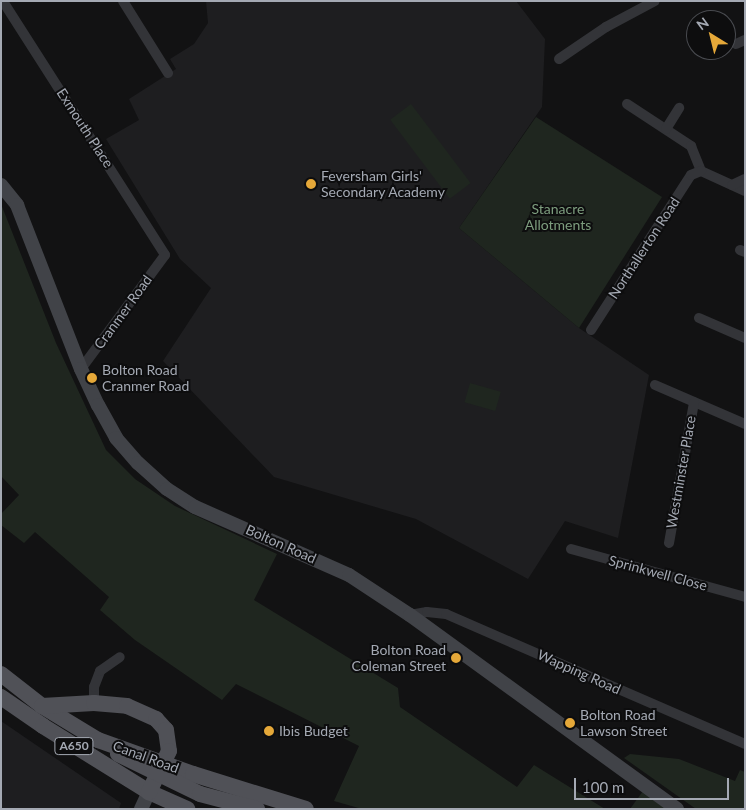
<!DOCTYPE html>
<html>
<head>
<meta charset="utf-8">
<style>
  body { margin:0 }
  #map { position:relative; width:746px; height:810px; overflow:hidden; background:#121213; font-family:Lato,sans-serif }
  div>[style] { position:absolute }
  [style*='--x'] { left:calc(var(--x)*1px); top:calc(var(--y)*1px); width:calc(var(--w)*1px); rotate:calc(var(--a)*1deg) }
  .built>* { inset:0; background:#1e1e20 }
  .green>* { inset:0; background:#1f261f; transform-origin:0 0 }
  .street>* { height:10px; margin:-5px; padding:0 5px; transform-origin:5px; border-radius:5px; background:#333438 }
  .secondary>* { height:14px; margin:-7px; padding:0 7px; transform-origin:7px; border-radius:7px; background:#414348 }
  .primary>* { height:16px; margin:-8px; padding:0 8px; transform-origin:8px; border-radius:8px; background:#505157 }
  .dots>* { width:14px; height:14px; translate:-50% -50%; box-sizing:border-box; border:2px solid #0d0d0e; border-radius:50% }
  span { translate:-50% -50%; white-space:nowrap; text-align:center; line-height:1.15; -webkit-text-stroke:4px #0d0d0e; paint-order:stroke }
  .shield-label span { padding:1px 4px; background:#0d0d0e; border:1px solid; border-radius:4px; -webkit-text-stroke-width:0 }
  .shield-label { font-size:12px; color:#a4a9b3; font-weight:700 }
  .street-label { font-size:14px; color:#a4a9b3 }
  .poi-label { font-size:14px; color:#a4a9b3 }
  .left { translate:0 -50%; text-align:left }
  .right { translate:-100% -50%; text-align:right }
  .park-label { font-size:14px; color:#7d9d7e }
  .frame { position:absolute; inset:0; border:2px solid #a4a9b3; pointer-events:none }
  .north { position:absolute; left:686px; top:10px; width:50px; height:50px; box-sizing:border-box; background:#0d0d0e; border:1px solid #494b50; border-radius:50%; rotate:324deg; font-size:14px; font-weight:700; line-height:20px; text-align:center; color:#a4a9b3 }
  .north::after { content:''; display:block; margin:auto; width:18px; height:22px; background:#e5a839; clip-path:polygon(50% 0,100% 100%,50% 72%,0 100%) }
  .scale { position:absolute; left:574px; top:778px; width:155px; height:22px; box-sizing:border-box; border:2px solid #a4a9b3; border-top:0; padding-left:6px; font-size:15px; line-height:18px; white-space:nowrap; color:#a4a9b3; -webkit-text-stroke:4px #0d0d0e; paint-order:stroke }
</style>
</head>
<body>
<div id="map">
  <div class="built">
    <i style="clip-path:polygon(206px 1px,516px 1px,545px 39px,542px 107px,459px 228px,579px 328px,649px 375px,618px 538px,565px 521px,528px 579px,416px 519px,274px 477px,163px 361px,211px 288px,180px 259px,106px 139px,139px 120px,129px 99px,176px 69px,170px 59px,194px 44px,208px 23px)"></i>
    <i style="clip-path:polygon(1px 721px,121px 803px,119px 809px,1px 809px)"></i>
  </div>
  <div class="green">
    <i style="left:411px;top:104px;width:99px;height:26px;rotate:53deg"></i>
    <i style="clip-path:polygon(536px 117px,662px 197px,579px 328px,459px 228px)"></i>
    <i style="clip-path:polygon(1px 204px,56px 343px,106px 450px,135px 479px,175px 506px,277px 554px,254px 600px,398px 688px,400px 707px,517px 787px,534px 765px,605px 809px,362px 809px,334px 801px,359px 746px,236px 684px,222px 700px,135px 640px,100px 610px,109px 597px,35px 532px,24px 543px,1px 525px,1px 514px,19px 495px,1px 476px)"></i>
    <i style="left:470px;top:383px;width:32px;height:20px;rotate:16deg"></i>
    <i style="clip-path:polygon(630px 754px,679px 759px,735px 781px,740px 770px,745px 772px,745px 809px,696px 809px,624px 758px)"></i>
    <i style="clip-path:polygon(643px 791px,667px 809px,630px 809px)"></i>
  </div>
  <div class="street">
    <i style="--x:123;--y:1;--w:85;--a:58"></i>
    <i style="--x:4;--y:3;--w:299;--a:57.4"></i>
    <i style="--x:165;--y:255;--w:142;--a:126.4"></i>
    <i style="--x:736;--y:44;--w:10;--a:-24"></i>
    <i style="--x:559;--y:59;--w:57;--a:-34.2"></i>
    <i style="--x:606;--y:27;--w:55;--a:-28"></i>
    <i style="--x:627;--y:104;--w:77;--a:33.3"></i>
    <i style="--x:691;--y:146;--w:27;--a:68"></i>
    <i style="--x:666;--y:129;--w:25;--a:-58"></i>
    <i style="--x:701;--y:171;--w:48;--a:24.4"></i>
    <i style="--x:732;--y:185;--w:14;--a:-25"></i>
    <i style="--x:740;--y:250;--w:5;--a:22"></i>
    <i style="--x:699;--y:318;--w:50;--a:23.5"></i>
    <i style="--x:591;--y:330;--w:184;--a:-57.2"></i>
    <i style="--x:691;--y:175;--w:11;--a:-22"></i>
    <i style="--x:655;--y:385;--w:98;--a:23.4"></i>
    <i style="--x:669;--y:543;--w:143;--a:-79.9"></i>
    <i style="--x:571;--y:549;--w:180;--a:15.4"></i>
    <i style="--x:410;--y:615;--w:17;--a:-10"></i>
    <i style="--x:427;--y:612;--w:19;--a:6"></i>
    <i style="--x:446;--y:614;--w:326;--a:23.5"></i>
    <i style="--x:94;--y:703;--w:16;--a:-90"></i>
    <i style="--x:94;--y:687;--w:17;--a:-69"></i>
    <i style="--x:100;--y:671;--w:24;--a:-35"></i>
  </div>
  <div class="secondary">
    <i style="--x:1;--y:185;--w:26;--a:51"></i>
    <i style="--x:17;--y:205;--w:176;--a:68.7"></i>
    <i style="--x:81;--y:369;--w:40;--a:65"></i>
    <i style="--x:98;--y:405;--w:38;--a:61"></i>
    <i style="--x:116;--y:438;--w:33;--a:49"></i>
    <i style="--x:138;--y:463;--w:39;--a:42"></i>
    <i style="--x:167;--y:489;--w:33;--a:33"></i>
    <i style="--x:195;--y:507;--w:168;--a:23.8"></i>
    <i style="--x:349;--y:575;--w:73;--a:33.3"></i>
    <i style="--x:410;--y:615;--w:330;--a:36"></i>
    <i style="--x:141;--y:809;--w:19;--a:-65"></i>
  </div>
  <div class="primary">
    <i style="--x:1;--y:674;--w:52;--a:38"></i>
    <i style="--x:42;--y:706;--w:66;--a:31.3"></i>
    <i style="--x:98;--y:740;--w:101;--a:19.7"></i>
    <i style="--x:193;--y:774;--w:118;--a:17.2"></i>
    <i style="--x:1;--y:697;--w:51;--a:34.6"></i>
    <i style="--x:43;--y:726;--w:125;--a:31.9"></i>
    <i style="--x:149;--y:792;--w:42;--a:24.1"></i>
    <i style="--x:42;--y:706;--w:52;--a:-3.3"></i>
    <i style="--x:94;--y:703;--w:33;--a:5"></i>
    <i style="--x:127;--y:706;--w:32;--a:24"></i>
    <i style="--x:156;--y:719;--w:15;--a:48"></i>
    <i style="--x:166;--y:730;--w:21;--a:82"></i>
    <i style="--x:169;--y:751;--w:46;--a:116"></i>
    <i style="--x:118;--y:754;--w:91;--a:26"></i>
    <i style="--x:200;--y:794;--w:59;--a:14.7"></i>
  </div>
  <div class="dots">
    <i style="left:311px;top:184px;background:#e5a839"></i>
    <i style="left:92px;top:378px;background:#e5a839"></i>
    <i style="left:456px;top:658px;background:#e5a839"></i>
    <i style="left:570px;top:723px;background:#e5a839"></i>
    <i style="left:269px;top:731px;background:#e5a839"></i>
  </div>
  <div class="shield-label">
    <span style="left:74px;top:746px">A650</span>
  </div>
  <div class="street-label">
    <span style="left:85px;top:128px;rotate:57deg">Exmouth Place</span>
    <span style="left:644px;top:248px;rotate:-57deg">Northallerton Road</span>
    <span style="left:123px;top:312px;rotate:-54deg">Cranmer Road</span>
    <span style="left:681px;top:472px;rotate:-80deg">Westminster Place</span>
    <span style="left:281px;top:544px;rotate:24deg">Bolton Road</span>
    <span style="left:658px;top:573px;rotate:15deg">Sprinkwell Close</span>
    <span style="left:579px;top:672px;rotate:24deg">Wapping Road</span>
    <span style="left:146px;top:757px;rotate:20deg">Canal Road</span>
  </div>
  <div class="poi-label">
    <span class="left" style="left:321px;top:184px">Feversham Girls'<br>Secondary Academy</span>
    <span class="left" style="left:102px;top:378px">Bolton Road<br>Cranmer Road</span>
    <span class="right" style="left:446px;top:658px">Bolton Road<br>Coleman Street</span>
    <span class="left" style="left:580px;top:723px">Bolton Road<br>Lawson Street</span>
    <span class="left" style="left:279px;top:731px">Ibis Budget</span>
  </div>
  <div class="park-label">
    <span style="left:558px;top:217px">Stanacre<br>Allotments</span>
  </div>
  <div class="frame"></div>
  <div class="north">N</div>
  <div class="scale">100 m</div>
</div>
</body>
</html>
